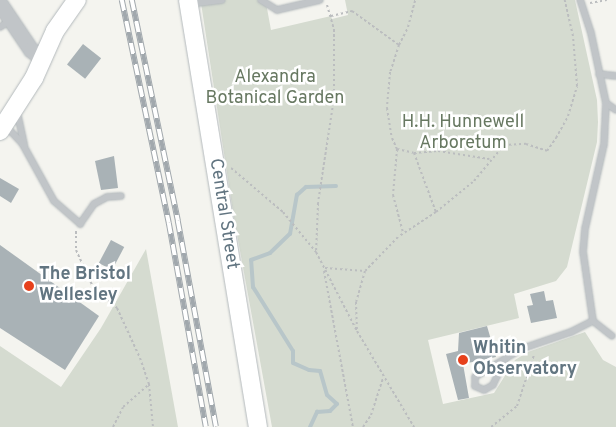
<!DOCTYPE html>
<html>
<head>
<meta charset="utf-8">
<style>
  body { margin:0 }
  #map { position:relative; width:616px; height:427px; overflow:hidden; background:#f4f4ef; font-family:Overpass,sans-serif }
  div>[style] { position:absolute }
  [style*='--x'] { left:calc(var(--x)*1px); top:calc(var(--y)*1px); width:calc(var(--w)*1px); rotate:calc(var(--a)*1deg) }
  .green>* { inset:0; background:#d5dbd0 }
  .stream>* { height:4px; margin:-2px; padding:0 2px; transform-origin:2px; border-radius:2px; background:#b8c6c9 }
  .building>* { inset:0; background:#a9b2b6; transform-origin:0 0 }
  .path>* { height:2px; margin-top:-1px; transform-origin:0; background:repeating-linear-gradient(90deg,#bbbdbf 0 2.5px,transparent 0 5px) }
  .roads { filter:drop-shadow(0 0 1px #b3b9bc) drop-shadow(0 0 1px #b3b9bc) }
  .service>* { height:6px; margin:-3px; padding:0 3px; transform-origin:3px; border-radius:3px; background:#c1c5c8 }
  .tertiary>* { height:15px; margin:-7.5px; padding:0 7.5px; transform-origin:7.5px; border-radius:7.5px; background:#c1c5c8 }
  .secondary>* { height:18px; margin:-9px; padding:0 9px; transform-origin:9px; border-radius:9px; background:#fff }
  .rail>* { height:5.5px; margin-top:-2.75px; transform-origin:0; background:repeating-linear-gradient(90deg,#fff 0 11px,#a1a8ad 0 22px); box-sizing:border-box; border-block:1px solid #a1a8ad }
  .dots>* { width:14px; height:14px; translate:-50% -50%; box-sizing:border-box; border:2px solid #fff; border-radius:50% }
  span { translate:-50% -50%; white-space:nowrap; text-align:center; line-height:1.15; -webkit-text-stroke:5px #fff; paint-order:stroke }
  .park-label { font-size:18px; color:#677861 }
  .street-label { font-size:18px; color:#627581 }
  .poi-label { font-size:18px; color:#627581; font-weight:700 }
  .left { translate:0 -50%; text-align:left }
</style>
</head>
<body>
<div id="map">
  <div class="green">
    <i style="clip-path:polygon(222px 0,261px 0,266px 3px,271px 30px,331px 16px,332px 19px,348px 15px,345px 0,575px 0,597px 100px,598px 122px,597px 142px,567px 267px,556px 281px,514px 294px,519px 318px,428px 340px,443px 404px,494px 393px,515px 360px,528px 352px,585px 332px,603px 360px,616px 367px,616px 427px,272px 427px,233px 212px,201px 3px)"></i>
    <i style="clip-path:polygon(146px 249px,178px 427px,0 427px,0 346px,61px 387px,101px 328px)"></i>
  </div>
  <div class="stream">
    <i style="--x:310;--y:427;--w:17;--a:-65"></i>
    <i style="--x:317;--y:412;--w:13;--a:-4"></i>
    <i style="--x:330;--y:411;--w:10;--a:-45"></i>
    <i style="--x:337;--y:404;--w:13;--a:-138"></i>
    <i style="--x:327;--y:395;--w:25;--a:-106"></i>
    <i style="--x:320;--y:371;--w:11;--a:-175"></i>
    <i style="--x:309;--y:370;--w:17;--a:-156"></i>
    <i style="--x:293;--y:363;--w:12;--a:-90"></i>
    <i style="--x:293;--y:351;--w:75;--a:-122"></i>
    <i style="--x:253;--y:287;--w:27;--a:-94"></i>
    <i style="--x:251;--y:260;--w:20;--a:-20"></i>
    <i style="--x:270;--y:253;--w:28;--a:-44"></i>
    <i style="--x:290;--y:234;--w:40;--a:-80"></i>
    <i style="--x:297;--y:195;--w:12;--a:-42"></i>
    <i style="--x:306;--y:187;--w:30;--a:-2"></i>
  </div>
  <div class="building">
    <i style="left:83px;top:44px;width:23px;height:26px;rotate:38deg"></i>
    <i style="clip-path:polygon(114px 156px,118px 188px,101px 190px,95px 161px)"></i>
    <i style="clip-path:polygon(0 178px,19px 189px,11px 203px,0 196px)"></i>
    <i style="left:111px;top:240px;width:15px;height:26px;rotate:28deg"></i>
    <i style="clip-path:polygon(0 245px,99px 316px,65px 370px,0 328px)"></i>
    <i style="clip-path:polygon(544px 291px,546px 301px,553px 300px,557px 318px,531px 323px,527px 306px,533px 305px,530px 294px)"></i>
    <i style="clip-path:polygon(487px 326px,496px 357px,463px 364px,469px 398px,458px 400px,446px 354px,458px 351px,459px 333px)"></i>
    <i style="clip-path:polygon(506px 338px,512px 342px,508px 349px,495px 346px)"></i>
  </div>
  <div class="path">
    <i style="--x:590;--y:3;--w:17;--a:-10"></i>
    <i style="--x:327;--y:5;--w:25;--a:74"></i>
    <i style="--x:334;--y:29;--w:69;--a:90"></i>
    <i style="--x:334;--y:98;--w:106;--a:98.7"></i>
    <i style="--x:318;--y:203;--w:49;--a:92.3"></i>
    <i style="--x:316;--y:252;--w:89;--a:62.6"></i>
    <i style="--x:357;--y:331;--w:112;--a:59.3"></i>
    <i style="--x:331;--y:16;--w:22;--a:-13"></i>
    <i style="--x:352;--y:11;--w:58;--a:35.9"></i>
    <i style="--x:399;--y:45;--w:28;--a:108"></i>
    <i style="--x:390;--y:72;--w:36;--a:95"></i>
    <i style="--x:387;--y:108;--w:30;--a:81"></i>
    <i style="--x:392;--y:138;--w:12;--a:66"></i>
    <i style="--x:397;--y:149;--w:17;--a:13"></i>
    <i style="--x:414;--y:153;--w:63;--a:69.6"></i>
    <i style="--x:436;--y:212;--w:45;--a:146.7"></i>
    <i style="--x:398;--y:237;--w:47;--a:134.1"></i>
    <i style="--x:365;--y:271;--w:32;--a:106"></i>
    <i style="--x:356;--y:302;--w:27;--a:88"></i>
    <i style="--x:399;--y:45;--w:20;--a:-63"></i>
    <i style="--x:408;--y:27;--w:28;--a:-75"></i>
    <i style="--x:397;--y:149;--w:46;--a:95"></i>
    <i style="--x:393;--y:195;--w:38;--a:75"></i>
    <i style="--x:414;--y:153;--w:24;--a:-5"></i>
    <i style="--x:438;--y:151;--w:52;--a:8.9"></i>
    <i style="--x:231;--y:168;--w:68;--a:40.2"></i>
    <i style="--x:283;--y:212;--w:52;--a:50.5"></i>
    <i style="--x:436;--y:212;--w:49;--a:-39.2"></i>
    <i style="--x:474;--y:181;--w:47;--a:-50.2"></i>
    <i style="--x:504;--y:145;--w:22;--a:-3"></i>
    <i style="--x:526;--y:144;--w:22;--a:18"></i>
    <i style="--x:547;--y:151;--w:16;--a:-55"></i>
    <i style="--x:556;--y:138;--w:25;--a:-61"></i>
    <i style="--x:568;--y:116;--w:31;--a:-73"></i>
    <i style="--x:577;--y:86;--w:50;--a:-94.6"></i>
    <i style="--x:573;--y:36;--w:37;--a:-103"></i>
    <i style="--x:76;--y:231;--w:19;--a:90"></i>
    <i style="--x:76;--y:250;--w:41;--a:65.3"></i>
    <i style="--x:93;--y:287;--w:32;--a:41"></i>
    <i style="--x:117;--y:308;--w:55;--a:65.3"></i>
    <i style="--x:140;--y:358;--w:28;--a:71"></i>
    <i style="--x:149;--y:384;--w:43;--a:84.7"></i>
    <i style="--x:325;--y:268;--w:40;--a:4.3"></i>
    <i style="--x:324;--y:271;--w:159;--a:79.5"></i>
    <i style="--x:113;--y:427;--w:22;--a:-63"></i>
    <i style="--x:123;--y:407;--w:35;--a:-41"></i>
    <i style="--x:363;--y:427;--w:14;--a:-56"></i>
    <i style="--x:371;--y:415;--w:38;--a:-72"></i>
    <i style="--x:491;--y:427;--w:33;--a:-39"></i>
    <i style="--x:517;--y:406;--w:54;--a:-71.6"></i>
  </div>
  <div class="roads">
    <div class="service">
      <i style="--x:261;--y:0;--w:19;--a:32"></i>
      <i style="--x:277;--y:10;--w:44;--a:-13.1"></i>
      <i style="--x:190;--y:4;--w:32;--a:-7"></i>
      <i style="--x:0;--y:27;--w:13;--a:-32"></i>
      <i style="--x:599;--y:74;--w:17;--a:7"></i>
      <i style="--x:606;--y:103;--w:12;--a:35"></i>
      <i style="--x:17;--y:111;--w:35;--a:78"></i>
      <i style="--x:5;--y:125;--w:25;--a:47"></i>
      <i style="--x:22;--y:143;--w:66;--a:61.1"></i>
      <i style="--x:54;--y:201;--w:35;--a:41"></i>
      <i style="--x:80;--y:224;--w:24;--a:-55"></i>
      <i style="--x:94;--y:204;--w:15;--a:-28"></i>
      <i style="--x:107;--y:197;--w:14;--a:-4"></i>
      <i style="--x:593;--y:321;--w:24;--a:38"></i>
      <i style="--x:506;--y:358;--w:30;--a:116"></i>
      <i style="--x:493;--y:385;--w:10;--a:151"></i>
      <i style="--x:484;--y:390;--w:10;--a:-156"></i>
      <i style="--x:475;--y:386;--w:9;--a:-90"></i>
      <i style="--x:475;--y:377;--w:54;--a:-31.3"></i>
      <i style="--x:521;--y:349;--w:53;--a:-18.8"></i>
      <i style="--x:571;--y:332;--w:25;--a:-27"></i>
      <i style="--x:593;--y:321;--w:70;--a:-98.2"></i>
      <i style="--x:583;--y:252;--w:23;--a:-85"></i>
      <i style="--x:585;--y:229;--w:87;--a:-77.4"></i>
      <i style="--x:604;--y:144;--w:41;--a:-87.2"></i>
      <i style="--x:606;--y:103;--w:72;--a:-102.1"></i>
      <i style="--x:591;--y:33;--w:35;--a:-108"></i>
    </div>
    <div class="tertiary">
      <i style="--x:0;--y:4;--w:55;--a:56"></i>
      <i style="--x:31;--y:50;--w:14;--a:36"></i>
    </div>
    <div class="secondary">
      <i style="--x:188;--y:0;--w:433;--a:80.7"></i>
      <i style="--x:0;--y:131;--w:63;--a:-57.3"></i>
      <i style="--x:34;--y:78;--w:51;--a:-65.9"></i>
      <i style="--x:55;--y:31;--w:38;--a:-55"></i>
    </div>
  </div>
  <div class="rail">
    <i style="--x:122;--y:0;--w:228;--a:78.1"></i>
    <i style="--x:169;--y:223;--w:207;--a:79.7"></i>
    <i style="--x:132;--y:0;--w:226;--a:78.2"></i>
    <i style="--x:178;--y:221;--w:209;--a:79.5"></i>
  </div>
  <div class="dots">
    <i style="left:29px;top:286px;background:#e7411c"></i>
    <i style="left:463px;top:360px;background:#e7411c"></i>
  </div>
  <div class="park-label">
    <span style="left:275px;top:89px">Alexandra<br>Botanical Garden</span>
    <span style="left:463px;top:134px">H.H. Hunnewell<br>Arboretum</span>
  </div>
  <div class="street-label">
    <span style="left:223px;top:214px;rotate:81deg">Central Street</span>
  </div>
  <div class="poi-label">
    <span class="left" style="left:39px;top:286px">The Bristol<br>Wellesley</span>
    <span class="left" style="left:473px;top:360px">Whitin<br>Observatory</span>
  </div>
</div>
</body>
</html>
